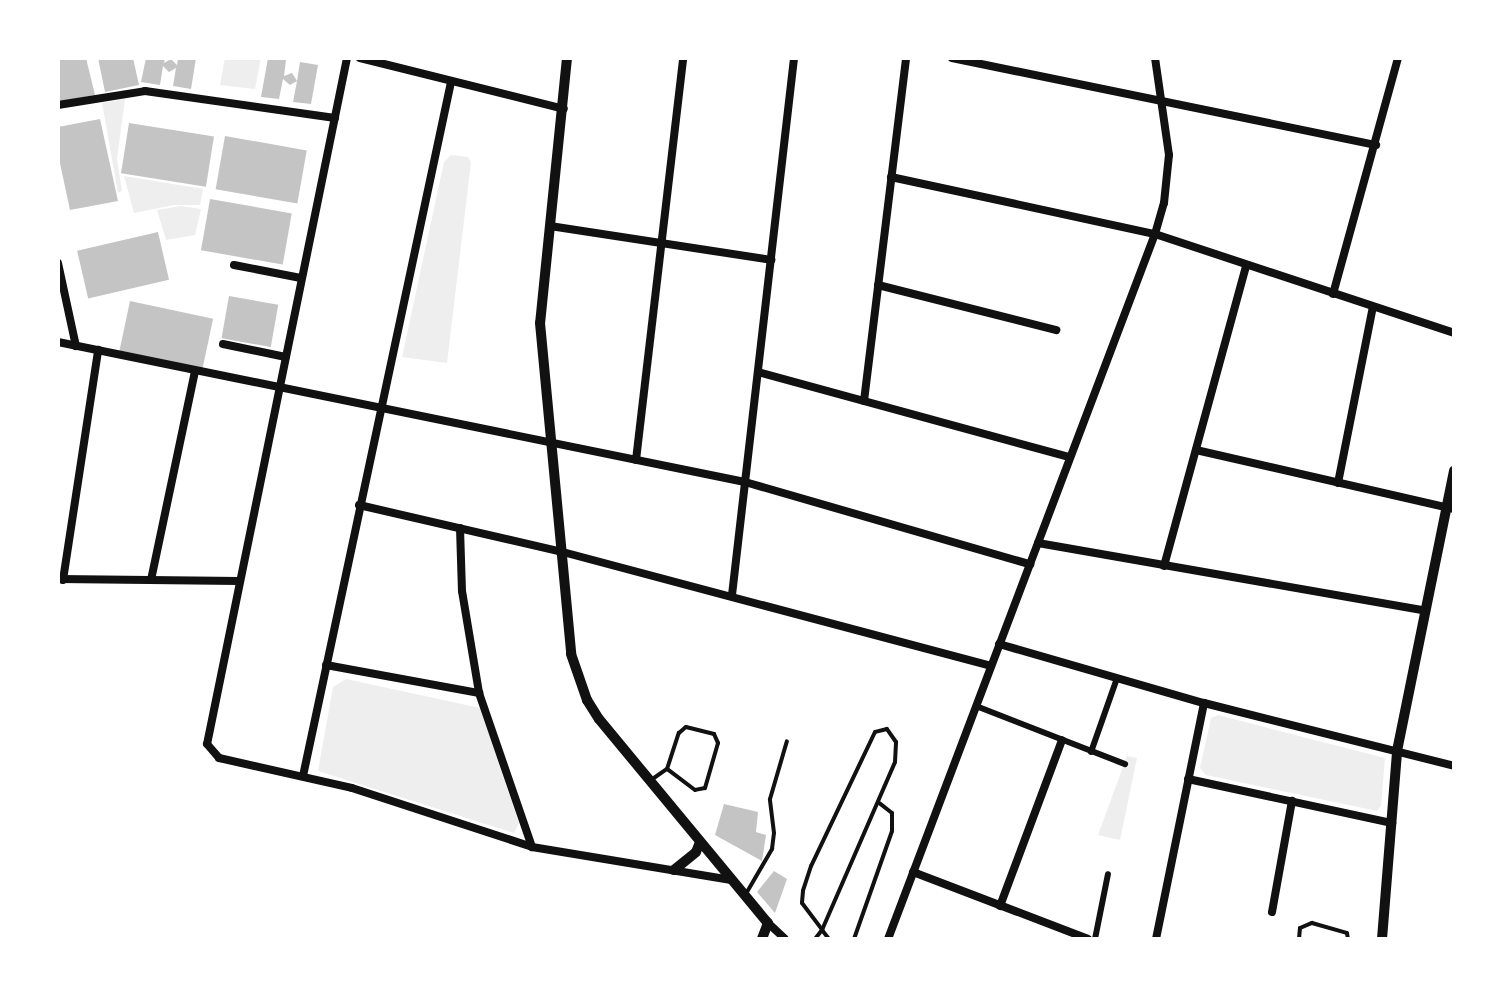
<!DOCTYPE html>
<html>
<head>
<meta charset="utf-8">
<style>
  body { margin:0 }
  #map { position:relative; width:1512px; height:997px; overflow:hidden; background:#fff; font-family:"Golos Text",sans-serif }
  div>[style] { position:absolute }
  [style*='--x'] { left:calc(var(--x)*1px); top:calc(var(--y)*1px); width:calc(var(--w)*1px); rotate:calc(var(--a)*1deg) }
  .green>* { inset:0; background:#eee }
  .building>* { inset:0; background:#c4c4c4; transform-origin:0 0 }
  .service>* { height:4px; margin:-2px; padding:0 2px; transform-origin:2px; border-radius:2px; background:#111 }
  .pedestrian>* { height:6px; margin:-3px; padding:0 3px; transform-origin:3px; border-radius:3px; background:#111 }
  .minor>* { height:8px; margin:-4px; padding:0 4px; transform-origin:4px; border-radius:4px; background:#111 }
  .tertiary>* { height:10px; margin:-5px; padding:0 5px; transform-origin:5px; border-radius:5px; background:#111 }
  span { translate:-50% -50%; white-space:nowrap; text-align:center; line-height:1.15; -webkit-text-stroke:6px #fff; paint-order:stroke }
  .frame { position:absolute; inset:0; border:60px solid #fff; pointer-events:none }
</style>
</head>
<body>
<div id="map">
  <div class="green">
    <i style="clip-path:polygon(225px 58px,261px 58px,255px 89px,220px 85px)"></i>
    <i style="clip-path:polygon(125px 99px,117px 159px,122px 191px,118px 193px,102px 103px)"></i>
    <i style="clip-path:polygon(451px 155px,468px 157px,471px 162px,447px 363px,402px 357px,444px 162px)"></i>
    <i style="clip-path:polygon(124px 176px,203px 189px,200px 205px,174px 205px,134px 213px)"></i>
    <i style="clip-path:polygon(181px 206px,201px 209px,195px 235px,166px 240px,157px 210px)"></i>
    <i style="clip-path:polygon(346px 679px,480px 708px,519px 823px,514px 833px,318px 771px,333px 687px)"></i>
    <i style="clip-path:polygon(1218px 715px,1385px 758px,1381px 806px,1377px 811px,1206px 775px,1200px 768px,1211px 718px)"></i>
    <i style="clip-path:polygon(1127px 756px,1137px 758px,1120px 840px,1098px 835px)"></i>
  </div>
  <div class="building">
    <i style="clip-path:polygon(58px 58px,86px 58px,95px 95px,58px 102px)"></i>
    <i style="clip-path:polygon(98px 58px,133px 58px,139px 85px,105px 92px)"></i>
    <i style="clip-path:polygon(146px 58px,165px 58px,164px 63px,171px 59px,177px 65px,178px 58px,196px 58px,191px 89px,173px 86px,176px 68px,169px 72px,163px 66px,160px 85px,141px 82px)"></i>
    <i style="clip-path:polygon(268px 58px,286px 60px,284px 76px,292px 73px,297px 81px,300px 62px,318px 65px,311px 104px,293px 102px,297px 81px,290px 85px,283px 79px,279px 99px,261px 97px)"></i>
    <i style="clip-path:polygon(100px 119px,118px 201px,70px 210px,58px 154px,58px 127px)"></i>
    <i style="left:129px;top:123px;width:86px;height:51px;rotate:9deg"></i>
    <i style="left:225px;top:136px;width:83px;height:54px;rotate:10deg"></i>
    <i style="left:210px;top:199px;width:83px;height:52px;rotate:10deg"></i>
    <i style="left:158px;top:232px;width:49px;height:83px;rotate:77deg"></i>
    <i style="left:229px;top:296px;width:50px;height:43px;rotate:10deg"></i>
    <i style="left:130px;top:301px;width:85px;height:51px;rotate:12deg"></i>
    <i style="clip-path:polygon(724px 804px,758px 812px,756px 832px,766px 835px,762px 861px,715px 835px)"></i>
    <i style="clip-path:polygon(774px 871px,787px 879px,775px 913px,757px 892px)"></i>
  </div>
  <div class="service">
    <i style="--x:651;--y:780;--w:19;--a:-35"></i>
    <i style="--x:667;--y:769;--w:38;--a:-72"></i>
    <i style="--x:679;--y:733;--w:9;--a:-41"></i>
    <i style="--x:686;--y:727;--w:29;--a:14"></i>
    <i style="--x:714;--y:734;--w:10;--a:66"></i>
    <i style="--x:718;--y:743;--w:47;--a:106.1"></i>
    <i style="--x:705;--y:788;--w:10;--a:169"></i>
    <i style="--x:695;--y:790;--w:35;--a:-143"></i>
    <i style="--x:747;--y:892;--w:50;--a:-59.8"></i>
    <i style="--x:772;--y:849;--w:16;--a:-83"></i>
    <i style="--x:774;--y:833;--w:34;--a:-97"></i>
    <i style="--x:770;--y:799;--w:60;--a:-73.7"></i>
    <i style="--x:815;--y:939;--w:11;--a:-52"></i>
    <i style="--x:822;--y:930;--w:183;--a:-66.5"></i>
    <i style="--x:895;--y:762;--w:20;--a:-87"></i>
    <i style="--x:896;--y:742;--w:16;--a:-125"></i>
    <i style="--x:887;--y:729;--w:12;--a:166"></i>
    <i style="--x:875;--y:732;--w:148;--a:115.5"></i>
    <i style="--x:811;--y:866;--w:26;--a:108"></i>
    <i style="--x:803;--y:891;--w:12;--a:95"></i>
    <i style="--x:802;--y:903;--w:34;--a:53"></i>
    <i style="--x:822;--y:930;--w:11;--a:52"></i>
    <i style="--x:854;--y:939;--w:114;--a:-70.6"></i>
    <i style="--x:892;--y:831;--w:18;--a:-90"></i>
    <i style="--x:892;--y:813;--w:16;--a:-142"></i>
    <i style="--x:1299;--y:939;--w:11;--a:-85"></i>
    <i style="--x:1300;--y:928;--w:13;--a:-23"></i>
    <i style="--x:1312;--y:923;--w:36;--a:16"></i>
    <i style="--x:1347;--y:933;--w:6;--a:81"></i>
  </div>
  <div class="pedestrian">
    <i style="--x:976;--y:706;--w:160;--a:21.3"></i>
    <i style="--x:1091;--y:752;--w:78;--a:-70.6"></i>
    <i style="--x:1095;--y:939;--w:66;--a:-78.7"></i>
  </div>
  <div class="minor">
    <i style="--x:347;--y:58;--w:700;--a:101.53"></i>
    <i style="--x:207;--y:744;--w:18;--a:49"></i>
    <i style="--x:219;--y:758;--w:136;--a:12.7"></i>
    <i style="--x:352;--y:788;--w:189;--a:18.1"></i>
    <i style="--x:532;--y:847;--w:202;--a:9.4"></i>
    <i style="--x:360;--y:58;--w:210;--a:14"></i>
    <i style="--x:952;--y:58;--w:433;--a:11.6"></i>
    <i style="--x:58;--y:105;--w:88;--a:-9.1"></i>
    <i style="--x:145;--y:91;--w:192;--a:8.1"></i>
    <i style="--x:891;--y:177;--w:270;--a:12.2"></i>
    <i style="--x:1155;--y:234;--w:315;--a:18.3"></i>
    <i style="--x:550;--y:226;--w:224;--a:8.7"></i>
    <i style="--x:58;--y:263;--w:85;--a:77.8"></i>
    <i style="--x:234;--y:265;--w:68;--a:11"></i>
    <i style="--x:878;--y:285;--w:184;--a:14.2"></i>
    <i style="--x:1333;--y:294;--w:245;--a:-74.6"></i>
    <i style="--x:58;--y:342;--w:701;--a:11.52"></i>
    <i style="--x:745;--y:482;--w:297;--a:16.1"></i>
    <i style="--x:223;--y:344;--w:64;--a:11.7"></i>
    <i style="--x:758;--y:372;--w:322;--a:15.3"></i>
    <i style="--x:864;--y:401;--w:346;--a:-83"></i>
    <i style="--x:1196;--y:450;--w:265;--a:12.9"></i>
    <i style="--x:636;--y:460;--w:405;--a:-83.3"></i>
    <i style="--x:1338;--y:483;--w:179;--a:-78.8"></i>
    <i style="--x:359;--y:505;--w:205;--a:13"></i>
    <i style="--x:559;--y:551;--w:447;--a:14.9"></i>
    <i style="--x:460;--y:528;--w:63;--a:88.2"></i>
    <i style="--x:462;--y:591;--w:103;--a:80.5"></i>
    <i style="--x:479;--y:693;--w:163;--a:71"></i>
    <i style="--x:1038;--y:543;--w:394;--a:9.9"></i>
    <i style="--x:1164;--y:566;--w:311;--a:-74.7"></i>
    <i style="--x:59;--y:579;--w:180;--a:0.6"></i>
    <i style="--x:63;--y:580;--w:233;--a:-81.3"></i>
    <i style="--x:151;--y:580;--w:214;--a:-78.1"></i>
    <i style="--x:732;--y:595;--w:541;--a:-83.41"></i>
    <i style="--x:999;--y:644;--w:213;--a:16.1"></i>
    <i style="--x:1204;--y:703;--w:258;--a:14.1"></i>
    <i style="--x:326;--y:665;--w:156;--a:10.4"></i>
    <i style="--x:303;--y:776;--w:710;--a:-77.96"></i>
    <i style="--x:1188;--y:779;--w:209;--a:12.2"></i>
    <i style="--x:913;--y:872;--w:187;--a:20.9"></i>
    <i style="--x:1000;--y:906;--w:177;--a:-69.5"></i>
    <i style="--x:1272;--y:912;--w:113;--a:-79.8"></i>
    <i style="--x:768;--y:923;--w:23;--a:43"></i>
    <i style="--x:888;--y:939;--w:754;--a:-69.26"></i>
    <i style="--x:1155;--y:234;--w:32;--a:-74"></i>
    <i style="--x:1164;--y:203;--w:48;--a:-84.1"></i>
    <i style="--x:1169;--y:155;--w:98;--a:-98.2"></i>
    <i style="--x:1156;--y:939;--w:241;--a:-78.5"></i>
  </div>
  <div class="tertiary">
    <i style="--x:567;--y:58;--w:266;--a:95.8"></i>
    <i style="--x:540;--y:323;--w:332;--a:84.6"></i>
    <i style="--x:571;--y:654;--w:49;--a:70.8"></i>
    <i style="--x:587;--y:700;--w:22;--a:58"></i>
    <i style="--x:599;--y:719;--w:265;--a:50.4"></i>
    <i style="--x:768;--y:923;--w:17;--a:111"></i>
    <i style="--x:674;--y:870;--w:28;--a:-39"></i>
    <i style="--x:696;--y:852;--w:11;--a:-68"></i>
    <i style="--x:1382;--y:939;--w:189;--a:-85.4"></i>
    <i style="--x:1397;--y:751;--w:286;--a:-78.5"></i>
  </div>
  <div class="frame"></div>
</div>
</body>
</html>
